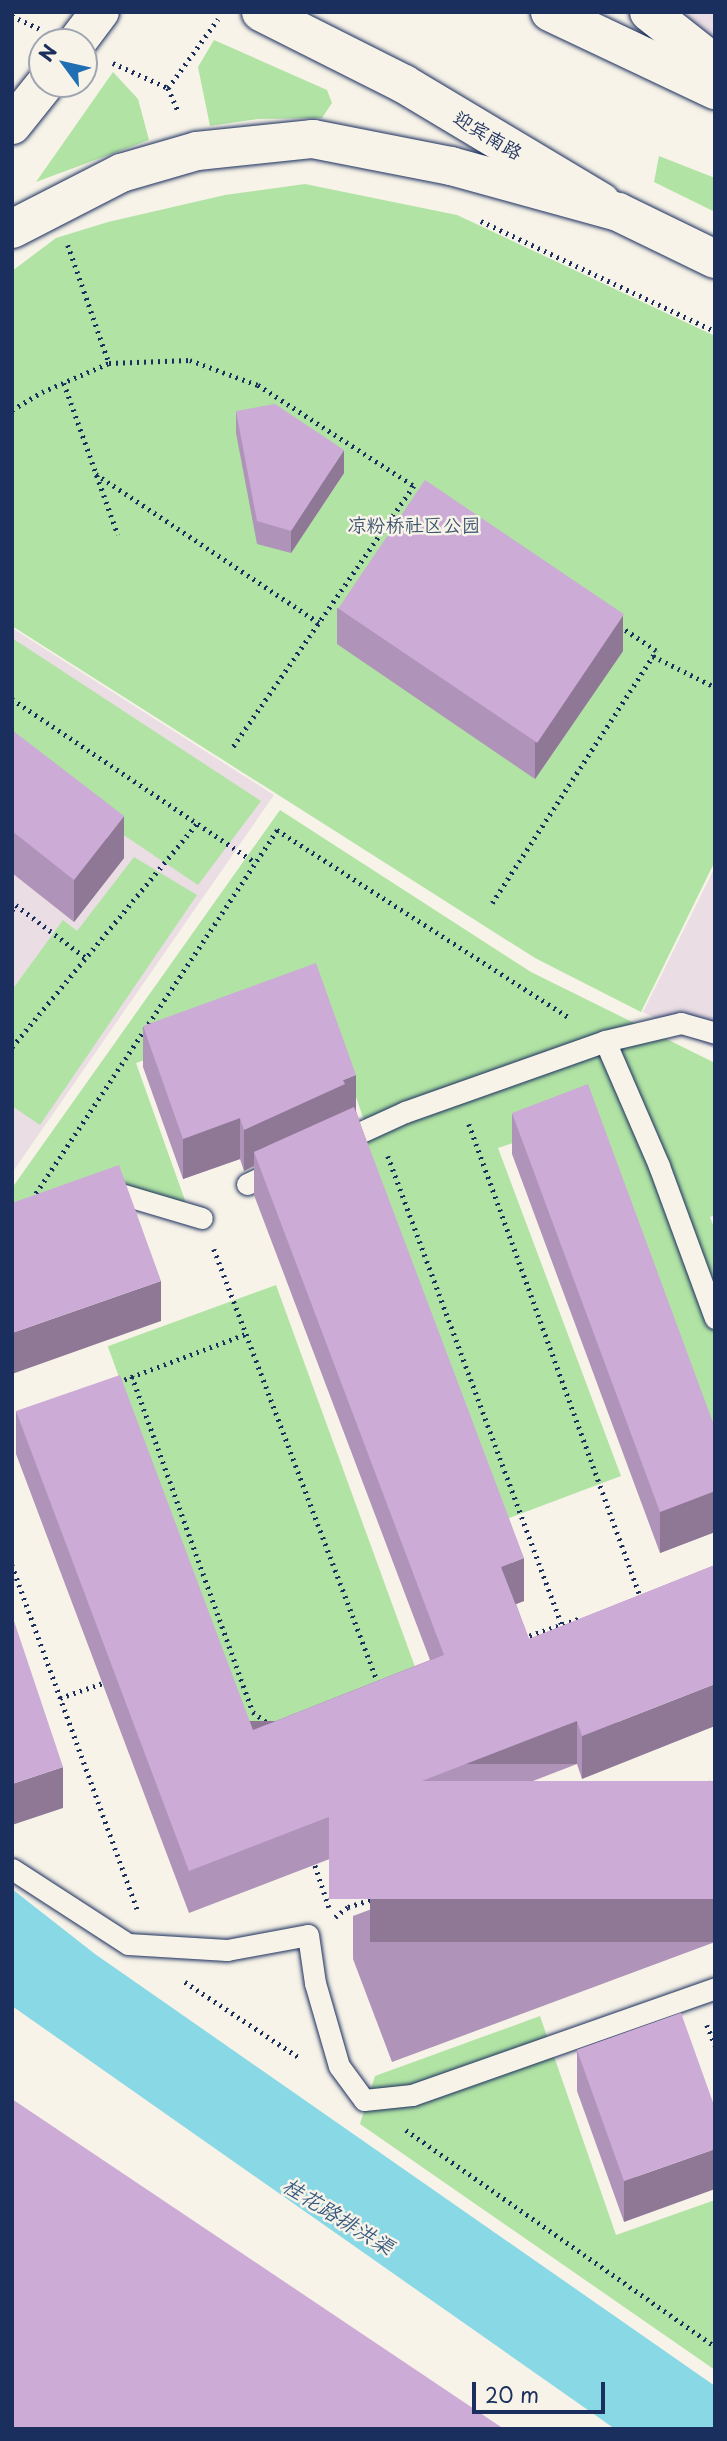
<!DOCTYPE html>
<html>
<head>
<meta charset="utf-8">
<style>
  body { margin:0 }
  #map { position:relative; width:727px; height:2441px; overflow:hidden; background:#f7f3e8; font-family:"Playpen Sans","LXGW WenKai TC",sans-serif }
  div>[style] { position:absolute }
  [style*='--x'] { left:calc(var(--x)*1px); top:calc(var(--y)*1px); width:calc(var(--w)*1px); rotate:calc(var(--a)*1deg) }
  .built>* { inset:0; background:#eadde3 }
  .green>* { inset:0; background:#b1e3a4; transform-origin:0 0 }
  .water>* { inset:0; background:#89d8e6 }
  .path>* { height:4.5px; margin-top:-2.25px; transform-origin:0; background:repeating-linear-gradient(90deg,#1b2f5e 0 2px,transparent 0 7px) }
  .roads { filter:drop-shadow(0 0 2px #1b2f5e) drop-shadow(0 0 2px #1b2f5e) }
  .lane>* { height:21px; margin:-10.5px; padding:0 10.5px; transform-origin:10.5px; border-radius:10.5px; background:#f7f3e8 }
  .primary>* { height:38px; margin:-19px; padding:0 19px; transform-origin:19px; border-radius:19px; background:#f7f3e8 }
  .highway>* { height:38px; margin:-19px; padding:0 19px; transform-origin:19px; border-radius:19px; background:#f7f3e8 }
  .wall>* { inset:0; background:#af93b8 }
  .shaded-wall>* { inset:0; background:#8f7896; transform-origin:0 0 }
  .building>* { inset:0; background:#ccabd6; transform-origin:0 0 }
  span { translate:-50% -50%; white-space:nowrap; text-align:center; line-height:1.15; -webkit-text-stroke:5px #f7f3e8; paint-order:stroke }
  .street-label { font-size:19px; color:#1b2f5e }
  .park-label { font-size:19px; color:#39536c }
  .water-label { font-size:21px; color:#365980; font-style:italic }
  .frame { position:absolute; inset:0; border:14px solid #1b2f5e; pointer-events:none }
  .north { position:absolute; left:28px; top:28px; width:70px; height:70px; box-sizing:border-box; background:#f7f3e8; border:2px solid #9fa5b1; border-radius:50%; rotate:303deg; font-size:19px; font-weight:700; line-height:28px; text-align:center; color:#1b2f5e }
  .north::after { content:''; display:block; margin:auto; width:24px; height:32px; background:#1f6fb2; clip-path:polygon(50% 0,100% 100%,50% 72%,0 100%) }
  .scale { position:absolute; left:472px; top:2382px; width:133px; height:32px; box-sizing:border-box; border:4px solid #1b2f5e; border-top:0; padding-left:9px; font-size:21px; line-height:24px; white-space:nowrap; color:#1b2f5e; -webkit-text-stroke:5px #f7f3e8; paint-order:stroke }
</style>
</head>
<body>
<div id="map">
  <div class="built">
    <i style="clip-path:polygon(650px 12px,715px 12px,715px 63px)"></i>
    <i style="clip-path:polygon(12px 628px,274px 795px,12px 1173px,13px 636px)"></i>
    <i style="clip-path:polygon(715px 867px,715px 1049px,643px 1012px)"></i>
  </div>
  <div class="green">
    <i style="clip-path:polygon(214px 40px,327px 90px,332px 103px,322px 118px,258px 119px,210px 126px,198px 67px)"></i>
    <i style="clip-path:polygon(113px 72px,138px 99px,149px 140px,36px 182px)"></i>
    <i style="clip-path:polygon(659px 156px,715px 178px,715px 212px,654px 182px)"></i>
    <i style="clip-path:polygon(305px 184px,457px 215px,715px 336px,715px 861px,641px 1012px,535px 958px,12px 626px,12px 271px,56px 238px,108px 222px,225px 195px)"></i>
    <i style="clip-path:polygon(12px 638px,261px 801px,198px 885px,12px 760px)"></i>
    <i style="clip-path:polygon(280px 810px,531px 972px,715px 1063px,715px 1215px,710px 1217px,715px 1230px,715px 1459px,593px 1116px,498px 1148px,621px 1476px,504px 1520px,353px 1124px,364px 1120px,321px 997px,136px 1063px,187px 1206px,12px 1214px,12px 1188px)"></i>
    <i style="clip-path:polygon(134px 857px,197px 895px,40px 1125px,12px 1106px,12px 990px,63px 920px,77px 931px)"></i>
    <i style="left:276px;top:1285px;width:431px;height:179px;rotate:70deg"></i>
    <i style="clip-path:polygon(540px 2016px,616px 2235px,715px 2200px,715px 2370px,360px 2124px,375px 2076px)"></i>
  </div>
  <div class="water">
    <i style="clip-path:polygon(12px 1889px,95px 1954px,715px 2386px,715px 2429px,615px 2429px,12px 2006px)"></i>
  </div>
  <div class="path">
    <i style="--x:12;--y:16;--w:31;--a:25"></i>
    <i style="--x:113;--y:63;--w:60;--a:24.4"></i>
    <i style="--x:168;--y:88;--w:85;--a:-54.1"></i>
    <i style="--x:168;--y:88;--w:27;--a:66"></i>
    <i style="--x:481;--y:221;--w:259;--a:25.2"></i>
    <i style="--x:68;--y:245;--w:125;--a:70.8"></i>
    <i style="--x:64;--y:383;--w:161;--a:70.4"></i>
    <i style="--x:12;--y:410;--w:35;--a:-31"></i>
    <i style="--x:42;--y:392;--w:73;--a:-23.4"></i>
    <i style="--x:109;--y:363;--w:81;--a:-2.1"></i>
    <i style="--x:190;--y:360;--w:72;--a:20.2"></i>
    <i style="--x:258;--y:385;--w:186;--a:32.9"></i>
    <i style="--x:414;--y:486;--w:320;--a:124.7"></i>
    <i style="--x:96;--y:474;--w:268;--a:33.7"></i>
    <i style="--x:653;--y:656;--w:69;--a:26.6"></i>
    <i style="--x:12;--y:699;--w:293;--a:33.9"></i>
    <i style="--x:492;--y:903;--w:301;--a:-56.9"></i>
    <i style="--x:656;--y:651;--w:45;--a:-146"></i>
    <i style="--x:12;--y:910;--w:6;--a:-51"></i>
    <i style="--x:16;--y:905;--w:88;--a:37.1"></i>
    <i style="--x:12;--y:1047;--w:291;--a:-50.4"></i>
    <i style="--x:469;--y:1124;--w:504;--a:70.06"></i>
    <i style="--x:388;--y:1156;--w:500;--a:69.65"></i>
    <i style="--x:32;--y:1199;--w:443;--a:-56.4"></i>
    <i style="--x:277;--y:830;--w:346;--a:32.7"></i>
    <i style="--x:214;--y:1249;--w:467;--a:69.3"></i>
    <i style="--x:132;--y:1376;--w:357;--a:70.2"></i>
    <i style="--x:253;--y:1712;--w:21;--a:37"></i>
    <i style="--x:118;--y:1382;--w:137;--a:-20.6"></i>
    <i style="--x:12;--y:1565;--w:366;--a:70"></i>
    <i style="--x:523;--y:1638;--w:61;--a:-19"></i>
    <i style="--x:60;--y:1698;--w:49;--a:-19.2"></i>
    <i style="--x:313;--y:1859;--w:51;--a:71.6"></i>
    <i style="--x:335;--y:1917;--w:16;--a:-38"></i>
    <i style="--x:348;--y:1907;--w:178;--a:-17.6"></i>
    <i style="--x:518;--y:1853;--w:210;--a:-20.1"></i>
    <i style="--x:185;--y:1982;--w:138;--a:33.5"></i>
    <i style="--x:707;--y:2025;--w:22;--a:68"></i>
    <i style="--x:406;--y:2130;--w:377;--a:35"></i>
  </div>
  <div class="roads">
    <div class="lane">
      <i style="--x:605;--y:1041;--w:136;--a:66.6"></i>
      <i style="--x:659;--y:1166;--w:162;--a:69.8"></i>
      <i style="--x:337;--y:1143;--w:75;--a:-24.5"></i>
      <i style="--x:405;--y:1112;--w:212;--a:-19.5"></i>
      <i style="--x:605;--y:1041;--w:78;--a:-13.3"></i>
      <i style="--x:681;--y:1023;--w:35;--a:16"></i>
      <i style="--x:247;--y:1184;--w:35;--a:-25"></i>
      <i style="--x:104;--y:1189;--w:102;--a:16.5"></i>
      <i style="--x:12;--y:1869;--w:138;--a:32.9"></i>
      <i style="--x:128;--y:1944;--w:99;--a:3.5"></i>
      <i style="--x:227;--y:1950;--w:82;--a:-10.5"></i>
      <i style="--x:308;--y:1935;--w:49;--a:81.7"></i>
      <i style="--x:315;--y:1983;--w:86;--a:73.9"></i>
      <i style="--x:339;--y:2066;--w:42;--a:53.7"></i>
      <i style="--x:364;--y:2100;--w:48;--a:-5.9"></i>
      <i style="--x:412;--y:2095;--w:321;--a:-19.4"></i>
    </div>
    <div class="primary">
      <i style="--x:261;--y:12;--w:160;--a:26.7"></i>
      <i style="--x:404;--y:84;--w:230;--a:30.9"></i>
      <i style="--x:77;--y:42;--w:38;--a:-53"></i>
      <i style="--x:12;--y:125;--w:53;--a:-51.2"></i>
    </div>
    <div class="highway">
      <i style="--x:550;--y:12;--w:183;--a:25.3"></i>
      <i style="--x:649;--y:12;--w:84;--a:38.2"></i>
      <i style="--x:12;--y:229;--w:123;--a:-27.2"></i>
      <i style="--x:121;--y:173;--w:79;--a:-16.1"></i>
      <i style="--x:197;--y:151;--w:117;--a:-5.9"></i>
      <i style="--x:313;--y:139;--w:141;--a:11.1"></i>
      <i style="--x:451;--y:166;--w:173;--a:15.4"></i>
      <i style="--x:618;--y:212;--w:108;--a:25.9"></i>
    </div>
  </div>
  <div class="wall">
    <i style="clip-path:polygon(236px 411px,344px 473px,291px 553px,257px 544px,236px 433px)"></i>
    <i style="clip-path:polygon(337px 608px,623px 651px,535px 779px,337px 644px)"></i>
    <i style="clip-path:polygon(12px 730px,124px 858px,74px 922px,12px 873px)"></i>
    <i style="clip-path:polygon(143px 1026px,356px 1111px,524px 1601px,516px 1604px,529px 1639px,715px 1565px,582px 1779px,577px 1764px,189px 1913px,16px 1454px,16px 1411px,253px 1730px,430px 1660px,254px 1195px,254px 1166px,244px 1171px,240px 1159px,183px 1179px,143px 1067px)"></i>
    <i style="clip-path:polygon(512px 1113px,715px 1428px,715px 1532px,660px 1553px,512px 1154px)"></i>
    <i style="clip-path:polygon(715px 1781px,715px 1942px,392px 2062px,353px 1959px,353px 1916px)"></i>
    <i style="clip-path:polygon(681px 2013px,624px 2222px,577px 2091px,577px 2050px)"></i>
  </div>
  <div class="shaded-wall">
    <i style="clip-path:polygon(344px 450px,344px 473px,291px 553px,291px 531px)"></i>
    <i style="clip-path:polygon(623px 615px,623px 651px,535px 779px,535px 743px)"></i>
    <i style="clip-path:polygon(124px 816px,124px 858px,74px 922px,74px 880px)"></i>
    <i style="clip-path:polygon(356px 1075px,356px 1116px,254px 1152px,254px 1166px,244px 1171px,244px 1130px,343px 1080px)"></i>
    <i style="clip-path:polygon(240px 1118px,240px 1159px,183px 1179px,183px 1139px)"></i>
    <i style="clip-path:polygon(161px 1281px,161px 1321px,12px 1374px,12px 1333px)"></i>
    <i style="clip-path:polygon(715px 1491px,715px 1532px,660px 1553px,660px 1512px)"></i>
    <i style="clip-path:polygon(524px 1558px,524px 1601px,501px 1610px,501px 1567px)"></i>
    <i style="clip-path:polygon(715px 1684px,715px 1726px,582px 1779px,582px 1736px)"></i>
    <i style="left:577px;top:1721px;width:43px;height:416px;rotate:90deg"></i>
    <i style="clip-path:polygon(63px 1767px,63px 1808px,12px 1825px,12px 1784px)"></i>
    <i style="left:715px;top:1899px;width:43px;height:345px;rotate:90deg"></i>
    <i style="clip-path:polygon(715px 2149px,715px 2189px,624px 2222px,624px 2181px)"></i>
  </div>
  <div class="building">
    <i style="clip-path:polygon(275px 404px,344px 450px,291px 531px,257px 521px,236px 411px)"></i>
    <i style="left:425px;top:480px;width:240px;height:155px;rotate:34deg"></i>
    <i style="clip-path:polygon(12px 730px,124px 816px,74px 880px,12px 831px)"></i>
    <i style="clip-path:polygon(316px 963px,356px 1075px,343px 1080px,345px 1084px,244px 1130px,240px 1118px,183px 1139px,143px 1026px)"></i>
    <i style="clip-path:polygon(588px 1084px,715px 1428px,715px 1491px,660px 1512px,512px 1113px)"></i>
    <i style="clip-path:polygon(354px 1107px,524px 1558px,501px 1567px,529px 1639px,715px 1565px,715px 1684px,582px 1736px,577px 1721px,189px 1871px,16px 1411px,120px 1375px,253px 1730px,444px 1655px,254px 1152px)"></i>
    <i style="clip-path:polygon(119px 1165px,161px 1281px,12px 1333px,12px 1203px)"></i>
    <i style="clip-path:polygon(12px 1615px,63px 1767px,12px 1784px)"></i>
    <i style="left:715px;top:1781px;width:118px;height:386px;rotate:90deg"></i>
    <i style="clip-path:polygon(681px 2013px,715px 2108px,715px 2149px,624px 2181px,577px 2050px)"></i>
    <i style="clip-path:polygon(12px 2099px,504px 2429px,16px 2429px,12px 2426px)"></i>
  </div>
  <div class="street-label">
    <span style="left:488px;top:135px;rotate:31deg">迎宾南路</span>
  </div>
  <div class="park-label">
    <span style="left:414px;top:525px">凉粉桥社区公园</span>
  </div>
  <div class="water-label">
    <span style="left:339px;top:2215px;rotate:32deg">桂花路排洪渠</span>
  </div>
  <div class="frame"></div>
  <div class="north">N</div>
  <div class="scale">20 m</div>
</div>
</body>
</html>
